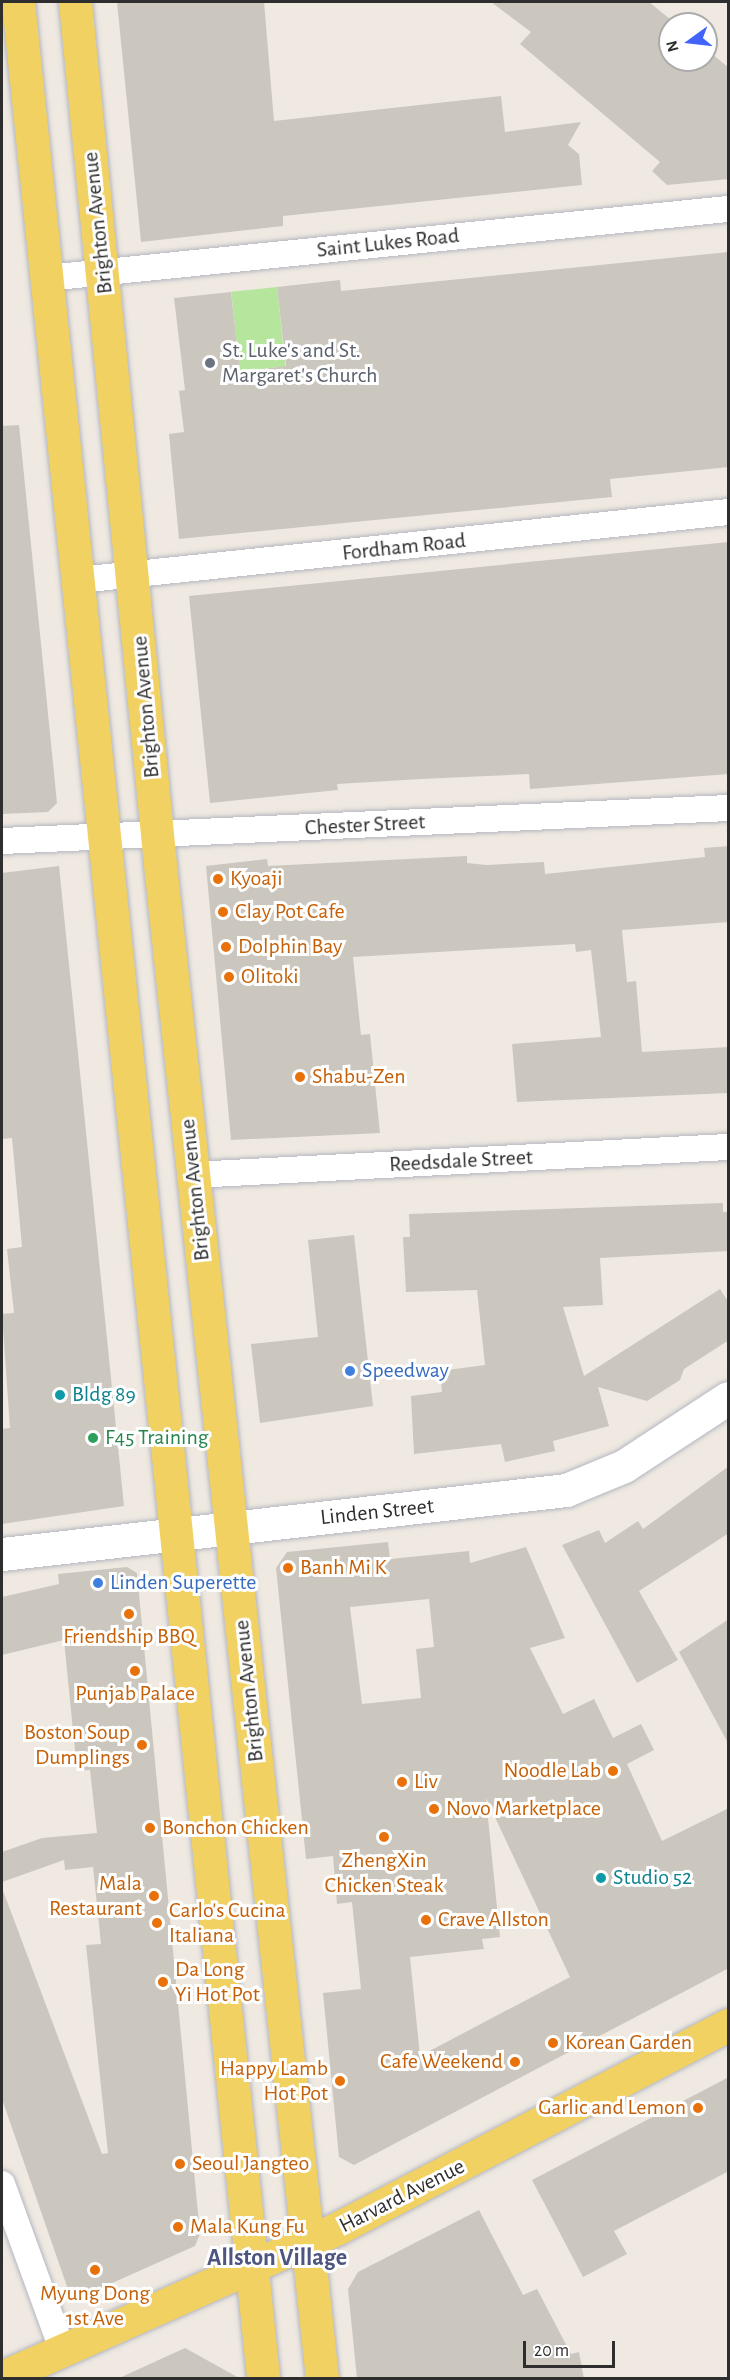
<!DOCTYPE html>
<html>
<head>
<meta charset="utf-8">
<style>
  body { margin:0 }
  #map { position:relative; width:730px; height:2380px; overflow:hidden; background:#efe9e1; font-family:"Alegreya Sans",sans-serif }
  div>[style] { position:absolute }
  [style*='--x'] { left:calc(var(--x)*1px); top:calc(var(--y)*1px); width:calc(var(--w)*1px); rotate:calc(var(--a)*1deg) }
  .green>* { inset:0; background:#b6e59e; transform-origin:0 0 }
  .building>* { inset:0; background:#cbc7bf }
  .roads { filter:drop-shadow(0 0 2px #b4b7c1) drop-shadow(0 0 2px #b4b7c1) }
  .minor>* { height:26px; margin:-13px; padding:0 13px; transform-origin:13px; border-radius:13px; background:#fff }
  .tertiary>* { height:33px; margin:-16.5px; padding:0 16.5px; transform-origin:16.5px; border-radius:16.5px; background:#fff }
  .primary>* { height:33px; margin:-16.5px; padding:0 16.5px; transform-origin:16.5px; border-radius:16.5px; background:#f2d163 }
  .dots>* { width:16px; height:16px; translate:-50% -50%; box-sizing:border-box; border:3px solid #fff; border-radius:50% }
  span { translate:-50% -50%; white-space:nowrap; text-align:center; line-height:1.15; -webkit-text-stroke:6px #fff; paint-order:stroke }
  .street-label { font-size:22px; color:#2e2e2e }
  .worship-label { font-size:22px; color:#5b616d }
  .left { translate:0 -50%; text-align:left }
  .food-label { font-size:22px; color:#c56008 }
  .right { translate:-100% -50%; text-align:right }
  .shop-label { font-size:22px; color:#366cbe }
  .culture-label { font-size:22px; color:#0d838f }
  .leisure-label { font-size:22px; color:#27864d }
  .neighbourhood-label { font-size:24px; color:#4d5680; font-weight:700 }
  .frame { position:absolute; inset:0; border:3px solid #2e2e2e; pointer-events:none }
  .north { position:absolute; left:658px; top:12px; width:60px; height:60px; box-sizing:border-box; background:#fff; border:2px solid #ababab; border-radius:50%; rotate:255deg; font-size:16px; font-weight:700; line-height:24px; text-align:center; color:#2e2e2e }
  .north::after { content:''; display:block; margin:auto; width:21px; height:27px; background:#4264fb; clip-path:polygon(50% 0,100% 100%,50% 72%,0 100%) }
  .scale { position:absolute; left:523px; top:2341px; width:92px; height:27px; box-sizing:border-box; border:3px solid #2e2e2e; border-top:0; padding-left:8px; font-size:18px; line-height:21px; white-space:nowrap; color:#2e2e2e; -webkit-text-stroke:4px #fff; paint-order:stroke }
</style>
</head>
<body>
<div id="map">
  <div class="green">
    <i style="left:277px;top:287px;width:80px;height:46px;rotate:84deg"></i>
  </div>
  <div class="building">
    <i style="clip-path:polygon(117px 2px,264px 2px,274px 121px,501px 96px,505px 132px,581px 122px,568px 145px,579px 154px,582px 185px,283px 216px,283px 226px,141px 242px)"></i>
    <i style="clip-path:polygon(491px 2px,649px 2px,676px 24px,670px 24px,670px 60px,706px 60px,706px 49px,729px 68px,729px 179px,667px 185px,652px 171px,660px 162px,520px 44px,531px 32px)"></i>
    <i style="clip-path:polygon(729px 252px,729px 467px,610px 479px,612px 497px,179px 539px,169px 434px,184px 432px,179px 391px,185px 390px,174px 298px,231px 292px,240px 372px,286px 366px,277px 287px,340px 280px,341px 291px)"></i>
    <i style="clip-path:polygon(19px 425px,57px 803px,48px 812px,2px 814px,2px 426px)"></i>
    <i style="clip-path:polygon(729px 542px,729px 774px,530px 789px,529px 774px,421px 779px,337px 784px,338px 790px,210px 803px,189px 596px)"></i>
    <i style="clip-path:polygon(729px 846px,729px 922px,622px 930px,627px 982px,636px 981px,642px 1052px,729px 1047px,729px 1093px,517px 1102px,512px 1044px,601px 1037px,591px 950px,576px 952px,575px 944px,353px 957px,361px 1035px,370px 1034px,380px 1133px,231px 1140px,206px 866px,267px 859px,268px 866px,467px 856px,467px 863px,486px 865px,544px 862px,545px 874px,705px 857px,704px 848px)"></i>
    <i style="clip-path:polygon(59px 866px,124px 1506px,2px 1524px,2px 1429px,10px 1428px,2px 1314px,14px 1313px,7px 1249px,22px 1247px,12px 1138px,2px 1139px,2px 873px)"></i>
    <i style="clip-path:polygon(723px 1203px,723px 1212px,729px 1212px,729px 1251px,600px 1258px,603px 1305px,563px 1307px,584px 1376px,720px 1289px,729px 1303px,729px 1340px,684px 1369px,680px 1380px,647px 1401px,598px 1387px,609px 1426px,553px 1441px,555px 1451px,505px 1462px,501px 1444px,414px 1454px,411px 1396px,442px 1392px,440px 1371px,485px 1365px,477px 1290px,406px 1292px,403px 1237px,410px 1237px,409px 1214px)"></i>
    <i style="clip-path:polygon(354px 1235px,373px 1406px,260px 1423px,251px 1344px,318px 1337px,308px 1240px)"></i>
    <i style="clip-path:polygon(729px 1466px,729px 1533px,639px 1591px,678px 1660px,637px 1683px,562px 1545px,599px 1530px,605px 1543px,638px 1521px,643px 1529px)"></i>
    <i style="clip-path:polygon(evenodd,388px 1542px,390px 1559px,469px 1551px,470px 1563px,526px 1547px,565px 1638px,530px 1648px,563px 1714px,594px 1699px,613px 1738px,641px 1724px,654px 1750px,627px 1764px,662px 1841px,729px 1808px,729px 1968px,354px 2165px,339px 2157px,323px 1993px,361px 1989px,352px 1902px,337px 1904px,333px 1856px,306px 1859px,276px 1568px,287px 1552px,388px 1542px,429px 1599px,434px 1647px,416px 1649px,421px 1698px,362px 1704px,350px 1607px,429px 1599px,388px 1542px,486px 1798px,570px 1977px,420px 2056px,410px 1957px,484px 1949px,482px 1939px,500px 1937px,486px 1798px)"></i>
    <i style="clip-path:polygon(127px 1567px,137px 1573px,200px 2234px,195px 2246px,72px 2301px,2px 2099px,2px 1888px,102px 2154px,108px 2153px,86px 1945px,101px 1944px,93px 1867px,65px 1870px,64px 1860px,2px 1882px,2px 1852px,42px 1838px,97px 1833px,90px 1770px,77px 1771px,64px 1640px,2px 1655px,2px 1597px,59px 1584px,58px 1574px)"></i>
    <i style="clip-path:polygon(729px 1619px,729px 1745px,679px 1652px)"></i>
    <i style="clip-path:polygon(729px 2077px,729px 2171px,614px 2231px,627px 2254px,583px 2277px,532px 2180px)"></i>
    <i style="clip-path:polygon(479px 2210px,523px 2295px,537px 2289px,571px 2354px,579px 2352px,584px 2379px,357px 2379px,348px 2289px,358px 2272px)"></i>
    <i style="clip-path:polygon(185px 2348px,241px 2379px,117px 2379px)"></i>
  </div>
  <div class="roads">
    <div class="minor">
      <i style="--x:47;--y:278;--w:684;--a:-5.79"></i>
      <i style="--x:79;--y:580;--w:653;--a:-5.98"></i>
      <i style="--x:2;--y:841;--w:727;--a:-2.6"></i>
      <i style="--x:193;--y:1175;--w:536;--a:-3"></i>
      <i style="--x:2;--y:2184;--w:176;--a:70"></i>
    </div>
    <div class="tertiary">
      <i style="--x:2;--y:1554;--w:568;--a:-6.47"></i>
      <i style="--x:566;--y:1490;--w:63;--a:-22.5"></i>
      <i style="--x:624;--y:1466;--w:124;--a:-33.2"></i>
    </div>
    <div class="primary">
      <i style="--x:18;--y:2;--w:2389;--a:84.11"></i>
      <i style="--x:75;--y:2;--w:876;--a:84.37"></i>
      <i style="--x:161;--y:874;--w:1513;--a:83.89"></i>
      <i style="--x:2;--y:2377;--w:368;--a:-23.9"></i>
      <i style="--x:338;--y:2228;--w:440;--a:-27.5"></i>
    </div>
  </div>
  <div class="dots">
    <i style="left:210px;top:363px;background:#6b7280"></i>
    <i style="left:218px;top:879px;background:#e8710a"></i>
    <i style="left:223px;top:912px;background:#e8710a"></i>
    <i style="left:226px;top:947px;background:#e8710a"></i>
    <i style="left:229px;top:977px;background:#e8710a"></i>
    <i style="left:300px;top:1077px;background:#e8710a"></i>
    <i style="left:350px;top:1371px;background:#3f7fe0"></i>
    <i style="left:60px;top:1395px;background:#0f9aa8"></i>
    <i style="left:93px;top:1438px;background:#2e9e5b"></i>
    <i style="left:288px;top:1568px;background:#e8710a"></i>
    <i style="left:98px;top:1583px;background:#3f7fe0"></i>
    <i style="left:129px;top:1614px;background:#e8710a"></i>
    <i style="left:135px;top:1671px;background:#e8710a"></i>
    <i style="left:142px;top:1745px;background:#e8710a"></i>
    <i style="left:613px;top:1771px;background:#e8710a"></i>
    <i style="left:402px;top:1782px;background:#e8710a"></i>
    <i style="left:434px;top:1809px;background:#e8710a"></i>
    <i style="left:150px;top:1828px;background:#e8710a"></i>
    <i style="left:384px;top:1837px;background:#e8710a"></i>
    <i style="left:601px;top:1878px;background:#0f9aa8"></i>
    <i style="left:154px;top:1896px;background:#e8710a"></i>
    <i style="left:426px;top:1920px;background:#e8710a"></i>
    <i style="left:157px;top:1923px;background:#e8710a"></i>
    <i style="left:163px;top:1982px;background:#e8710a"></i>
    <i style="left:553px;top:2043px;background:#e8710a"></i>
    <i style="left:515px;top:2062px;background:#e8710a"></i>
    <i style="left:340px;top:2081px;background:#e8710a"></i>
    <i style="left:698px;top:2108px;background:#e8710a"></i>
    <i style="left:180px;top:2164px;background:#e8710a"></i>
    <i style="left:178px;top:2227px;background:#e8710a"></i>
    <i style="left:95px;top:2270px;background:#e8710a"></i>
  </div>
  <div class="street-label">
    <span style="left:98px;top:223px;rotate:-96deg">Brighton Avenue</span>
    <span style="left:388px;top:243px;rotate:-6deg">Saint Lukes Road</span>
    <span style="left:404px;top:547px;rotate:-6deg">Fordham Road</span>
    <span style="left:146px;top:707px;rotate:-95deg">Brighton Avenue</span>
    <span style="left:365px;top:825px;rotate:-3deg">Chester Street</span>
    <span style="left:461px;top:1161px;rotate:-3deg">Reedsdale Street</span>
    <span style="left:195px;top:1190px;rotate:-96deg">Brighton Avenue</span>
    <span style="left:377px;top:1512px;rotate:-6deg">Linden Street</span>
    <span style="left:249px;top:1691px;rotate:-96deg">Brighton Avenue</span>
    <span style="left:402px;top:2196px;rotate:-27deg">Harvard Avenue</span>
  </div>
  <div class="worship-label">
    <span class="left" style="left:222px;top:363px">St. Luke's and St.<br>Margaret's Church</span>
  </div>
  <div class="food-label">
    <span class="left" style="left:230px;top:879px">Kyoaji</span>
    <span class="left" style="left:235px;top:912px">Clay Pot Cafe</span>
    <span class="left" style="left:238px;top:947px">Dolphin Bay</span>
    <span class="left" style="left:241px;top:977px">Olitoki</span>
    <span class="left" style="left:312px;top:1077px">Shabu-Zen</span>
    <span class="left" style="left:300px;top:1568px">Banh Mi K</span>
    <span style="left:129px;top:1637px">Friendship BBQ</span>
    <span style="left:135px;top:1694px">Punjab Palace</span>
    <span class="right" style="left:130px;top:1745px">Boston Soup<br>Dumplings</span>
    <span class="right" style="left:601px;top:1771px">Noodle Lab</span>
    <span class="left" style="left:414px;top:1782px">Liv</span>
    <span class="left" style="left:446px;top:1809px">Novo Marketplace</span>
    <span class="left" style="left:162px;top:1828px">Bonchon Chicken</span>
    <span style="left:384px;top:1873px">ZhengXin<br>Chicken Steak</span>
    <span class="right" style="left:142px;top:1896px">Mala<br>Restaurant</span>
    <span class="left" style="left:169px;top:1923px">Carlo's Cucina<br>Italiana</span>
    <span class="left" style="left:438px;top:1920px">Crave Allston</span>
    <span class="left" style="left:175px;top:1982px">Da Long<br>Yi Hot Pot</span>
    <span class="left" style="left:565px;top:2043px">Korean Garden</span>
    <span class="right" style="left:503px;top:2062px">Cafe Weekend</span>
    <span class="right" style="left:328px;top:2081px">Happy Lamb<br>Hot Pot</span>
    <span class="right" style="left:686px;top:2108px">Garlic and Lemon</span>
    <span class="left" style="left:192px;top:2164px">Seoul Jangteo</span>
    <span class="left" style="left:190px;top:2227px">Mala Kung Fu</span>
    <span style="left:95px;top:2306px">Myung Dong<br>1st Ave</span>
  </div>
  <div class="shop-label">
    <span class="left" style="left:362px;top:1371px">Speedway</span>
    <span class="left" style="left:110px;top:1583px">Linden Superette</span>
  </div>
  <div class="culture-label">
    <span class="left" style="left:72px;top:1395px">Bldg 89</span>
    <span class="left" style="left:613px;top:1878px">Studio 52</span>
  </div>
  <div class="leisure-label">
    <span class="left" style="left:105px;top:1438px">F45 Training</span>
  </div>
  <div class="neighbourhood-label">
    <span style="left:277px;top:2259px">Allston Village</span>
  </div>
  <div class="frame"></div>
  <div class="north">N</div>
  <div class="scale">20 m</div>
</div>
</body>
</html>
